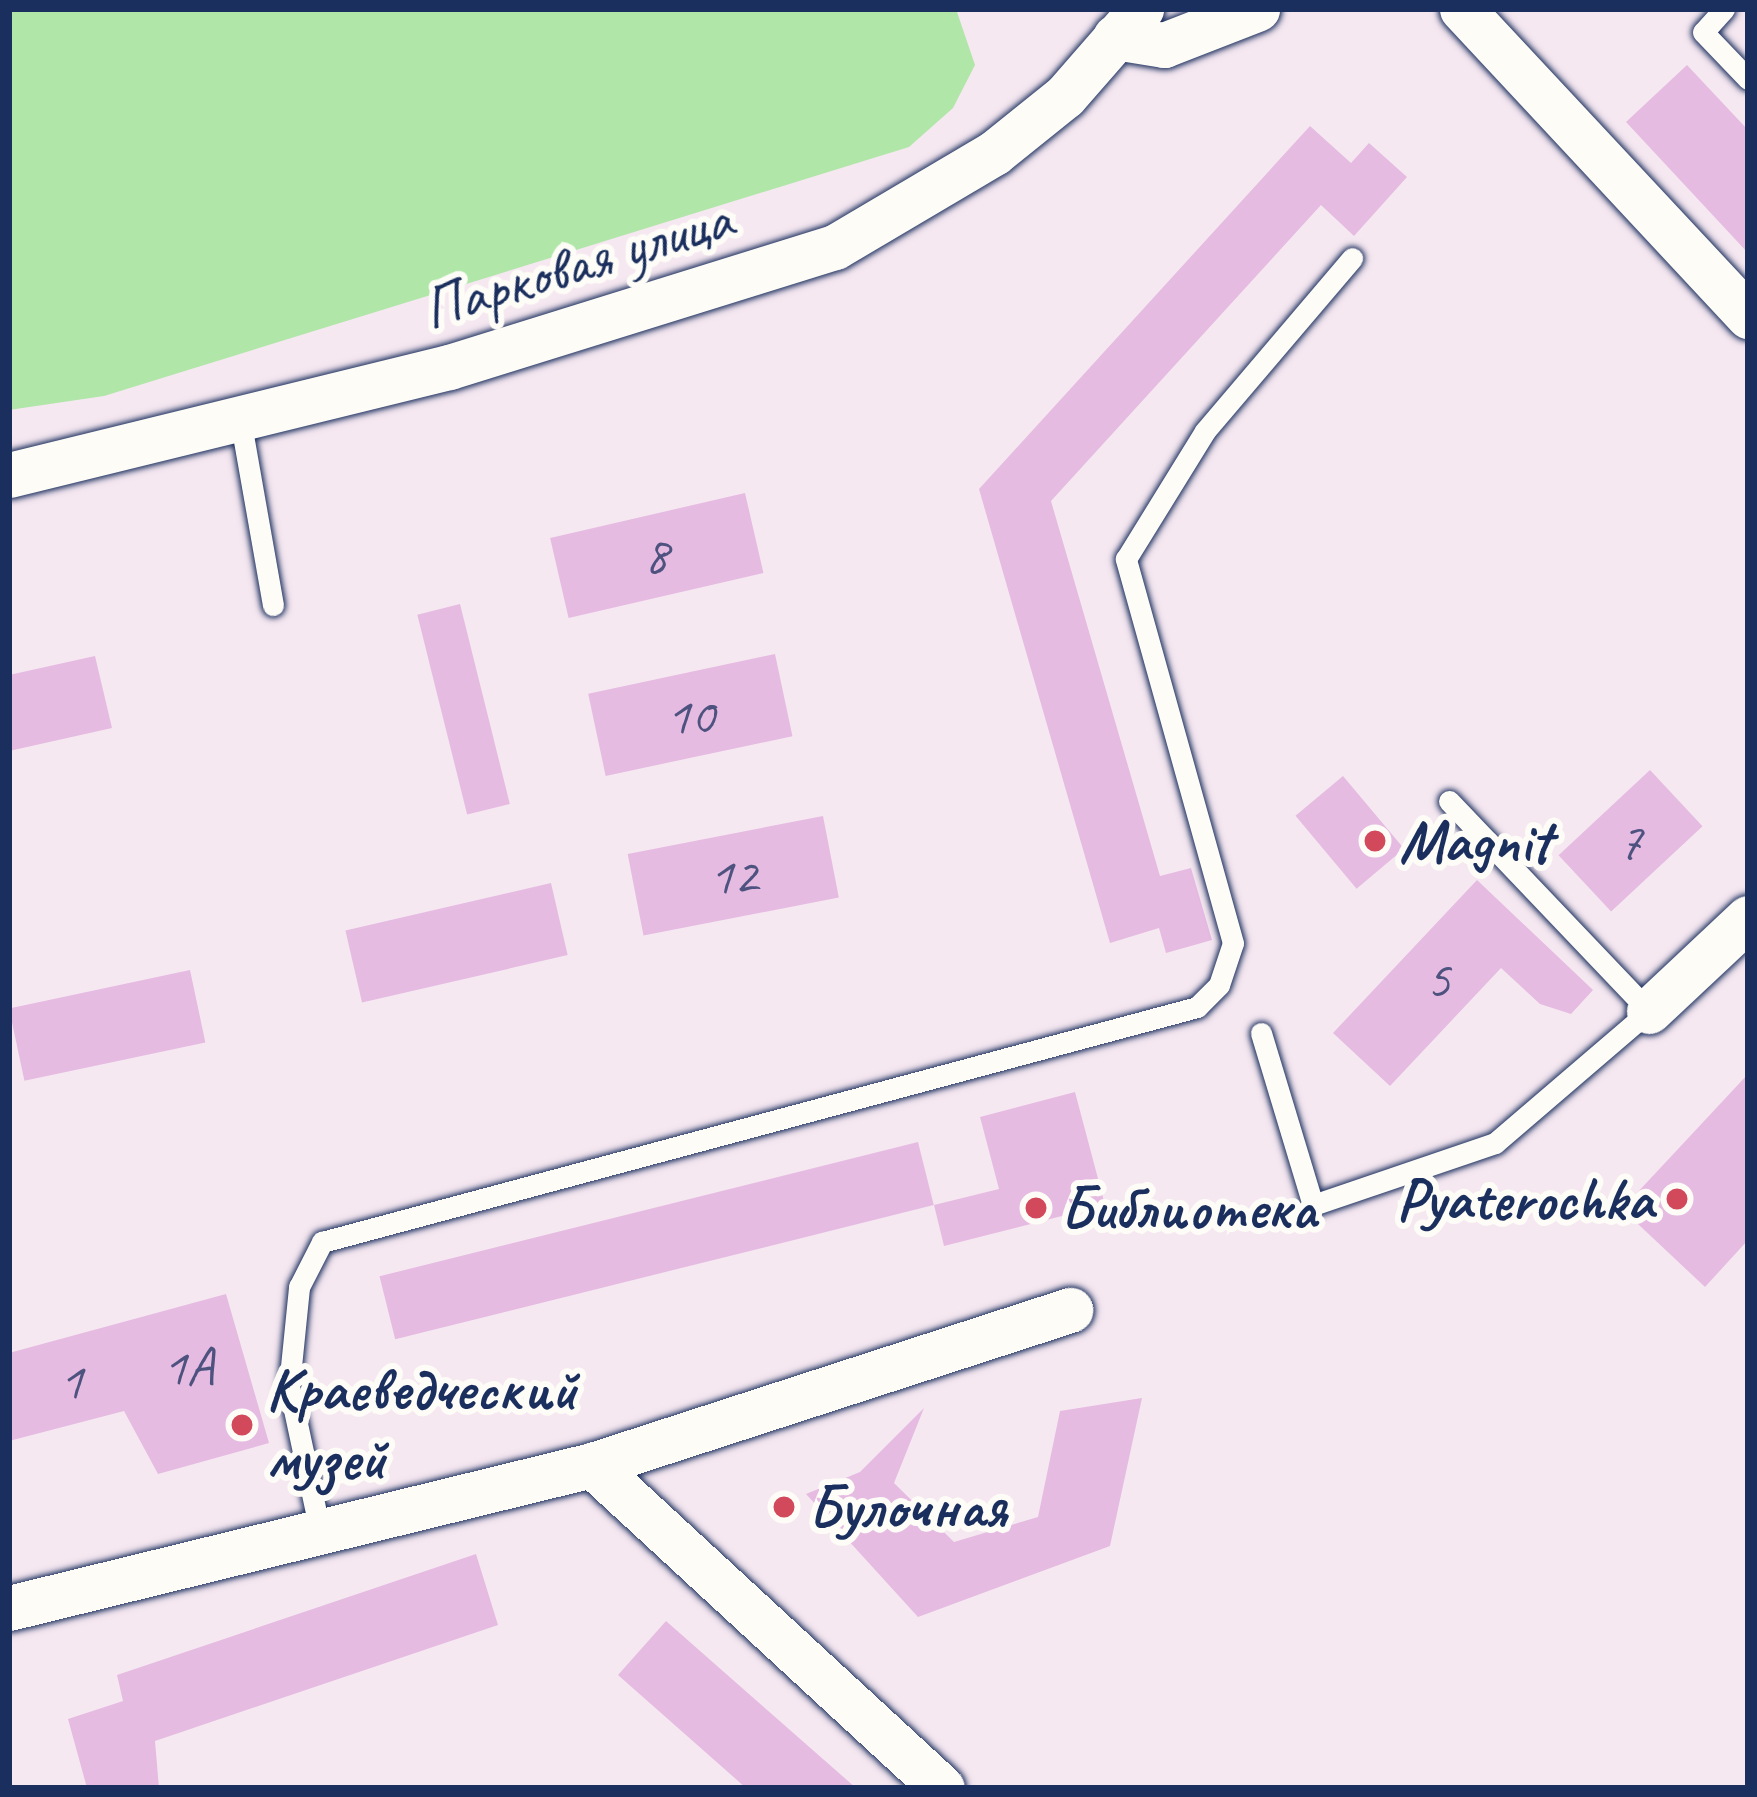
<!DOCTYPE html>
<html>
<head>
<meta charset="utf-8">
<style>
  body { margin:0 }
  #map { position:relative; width:1757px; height:1797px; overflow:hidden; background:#f6e8f1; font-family:Caveat,sans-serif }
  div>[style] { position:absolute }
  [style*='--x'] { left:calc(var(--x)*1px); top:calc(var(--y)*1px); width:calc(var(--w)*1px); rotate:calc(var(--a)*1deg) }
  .green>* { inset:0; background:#b0e6a8 }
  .building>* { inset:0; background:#e5bbe2; transform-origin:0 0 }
  .roads { filter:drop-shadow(0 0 3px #1b2f5e) drop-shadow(0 0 3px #1b2f5e) }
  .lane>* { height:21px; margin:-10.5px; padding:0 10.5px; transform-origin:10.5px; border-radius:10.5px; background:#fdfcf7 }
  .street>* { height:45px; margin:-22.5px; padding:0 22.5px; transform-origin:22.5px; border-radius:22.5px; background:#fdfcf7 }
  .dots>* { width:33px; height:33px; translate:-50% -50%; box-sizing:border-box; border:6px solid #fdfcf7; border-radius:50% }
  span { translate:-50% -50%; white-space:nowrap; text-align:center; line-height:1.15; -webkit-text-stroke:12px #fdfcf7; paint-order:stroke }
  .number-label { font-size:54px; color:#4e527f }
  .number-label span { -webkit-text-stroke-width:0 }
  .street-label { font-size:60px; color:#1b2f5e }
  .poi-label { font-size:60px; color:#1b2f5e; font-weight:700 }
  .left { translate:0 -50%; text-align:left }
  .right { translate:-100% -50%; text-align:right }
  .frame { position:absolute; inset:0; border:12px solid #1b2f5e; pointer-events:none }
</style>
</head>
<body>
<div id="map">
  <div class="green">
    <i style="clip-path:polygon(9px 9px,956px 9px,975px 65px,953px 108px,909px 147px,104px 396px,9px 410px)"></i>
  </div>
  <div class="building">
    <i style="clip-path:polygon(1687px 65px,1748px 130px,1748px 253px,1626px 122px)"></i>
    <i style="clip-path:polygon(1310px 126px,1351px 163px,1369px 143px,1407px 177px,1354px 236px,1321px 205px,1051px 501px,1160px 876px,1191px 868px,1212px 940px,1166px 953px,1159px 928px,1110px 943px,979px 489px)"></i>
    <i style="left:745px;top:493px;width:82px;height:200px;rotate:77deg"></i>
    <i style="left:460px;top:604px;width:206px;height:44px;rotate:76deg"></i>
    <i style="left:775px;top:654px;width:84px;height:191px;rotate:78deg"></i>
    <i style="clip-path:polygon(95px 656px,112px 728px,9px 751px,9px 675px)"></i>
    <i style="left:1650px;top:770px;width:77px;height:125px;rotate:47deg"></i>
    <i style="left:1343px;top:776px;width:95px;height:62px;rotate:50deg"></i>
    <i style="left:823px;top:816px;width:83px;height:199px;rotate:79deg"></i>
    <i style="clip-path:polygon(1477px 880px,1593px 990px,1571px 1014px,1540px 1004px,1501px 968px,1390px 1086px,1333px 1033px)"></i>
    <i style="left:551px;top:883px;width:74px;height:211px;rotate:77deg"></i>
    <i style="left:190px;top:970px;width:74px;height:185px;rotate:78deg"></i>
    <i style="clip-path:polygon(1748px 1074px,1748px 1240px,1705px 1287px,1622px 1209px)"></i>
    <i style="clip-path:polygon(1075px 1092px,1105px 1205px,944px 1246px,934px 1205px,999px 1189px,980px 1117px)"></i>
    <i style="left:918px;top:1142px;width:65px;height:555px;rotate:76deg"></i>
    <i style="clip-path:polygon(226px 1294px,269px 1443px,158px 1474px,124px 1411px,9px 1441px,9px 1353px)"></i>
    <i style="clip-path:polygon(1142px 1398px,1110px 1546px,918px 1617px,806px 1494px,860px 1472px,924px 1408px,894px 1483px,954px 1542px,1038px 1517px,1060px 1411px)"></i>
    <i style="clip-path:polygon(476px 1554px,498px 1625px,155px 1741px,159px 1788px,87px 1788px,68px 1719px,123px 1701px,117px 1675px)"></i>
    <i style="clip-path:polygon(666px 1621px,856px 1788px,746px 1788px,618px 1675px)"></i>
  </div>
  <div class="roads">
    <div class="lane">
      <i style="--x:1724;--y:9;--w:31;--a:132"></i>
      <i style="--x:1703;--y:32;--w:65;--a:46.2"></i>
      <i style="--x:240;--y:418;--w:190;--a:80"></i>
      <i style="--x:1261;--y:1033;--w:180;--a:73.2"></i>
      <i style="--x:1313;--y:1205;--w:192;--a:-18.8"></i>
      <i style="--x:1495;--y:1143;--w:203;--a:-40.6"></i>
      <i style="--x:1649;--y:1011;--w:290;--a:-133.6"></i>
      <i style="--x:320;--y:1531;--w:148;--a:-102.1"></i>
      <i style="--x:289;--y:1386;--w:100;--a:-84.2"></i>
      <i style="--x:299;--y:1287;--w:51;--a:-62.9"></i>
      <i style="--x:322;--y:1242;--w:906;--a:-15.03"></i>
      <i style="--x:1197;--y:1007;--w:31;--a:-45"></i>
      <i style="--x:1219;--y:985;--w:44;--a:-71.6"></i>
      <i style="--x:1233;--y:943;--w:399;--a:-105.6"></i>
      <i style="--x:1126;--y:559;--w:150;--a:-58.3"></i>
      <i style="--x:1205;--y:431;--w:227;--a:-49.6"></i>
    </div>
    <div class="street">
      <i style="--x:1462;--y:9;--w:420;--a:47"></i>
      <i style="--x:1115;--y:37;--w:50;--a:9.3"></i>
      <i style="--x:1164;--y:45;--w:100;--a:-21.2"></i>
      <i style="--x:9;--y:475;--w:453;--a:-13.8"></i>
      <i style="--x:449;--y:367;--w:404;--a:-17.3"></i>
      <i style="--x:835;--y:247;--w:185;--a:-30.6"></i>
      <i style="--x:994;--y:153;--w:91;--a:-38.8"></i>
      <i style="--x:1065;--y:96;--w:116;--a:-48.9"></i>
      <i style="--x:1649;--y:1011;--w:136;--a:-43.2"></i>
      <i style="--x:592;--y:1465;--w:476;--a:42.7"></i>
      <i style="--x:9;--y:1608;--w:600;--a:-13.78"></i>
      <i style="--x:592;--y:1465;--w:503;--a:-17.97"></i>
    </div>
  </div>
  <div class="dots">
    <i style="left:1375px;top:841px;background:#d1495b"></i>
    <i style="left:1677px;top:1199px;background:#d1495b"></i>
    <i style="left:1036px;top:1208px;background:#d1495b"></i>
    <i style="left:242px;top:1425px;background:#d1495b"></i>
    <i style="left:784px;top:1507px;background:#d1495b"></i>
  </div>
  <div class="number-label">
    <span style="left:656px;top:554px">8</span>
    <span style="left:690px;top:715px">10</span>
    <span style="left:1630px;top:841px">7</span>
    <span style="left:733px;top:875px">12</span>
    <span style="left:1438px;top:979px">5</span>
    <span style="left:188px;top:1366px">1А</span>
    <span style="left:71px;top:1380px">1</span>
  </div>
  <div class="street-label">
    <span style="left:577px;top:264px;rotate:-17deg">Парковая улица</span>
  </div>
  <div class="poi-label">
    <span class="left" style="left:1399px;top:841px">Magnit</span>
    <span class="right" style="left:1653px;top:1199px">Pyaterochka</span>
    <span class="left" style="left:1060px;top:1208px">Библиотека</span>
    <span class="left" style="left:266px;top:1424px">Краеведческий<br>музей</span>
    <span class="left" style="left:808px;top:1507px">Булочная</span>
  </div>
  <div class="frame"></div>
</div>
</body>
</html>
